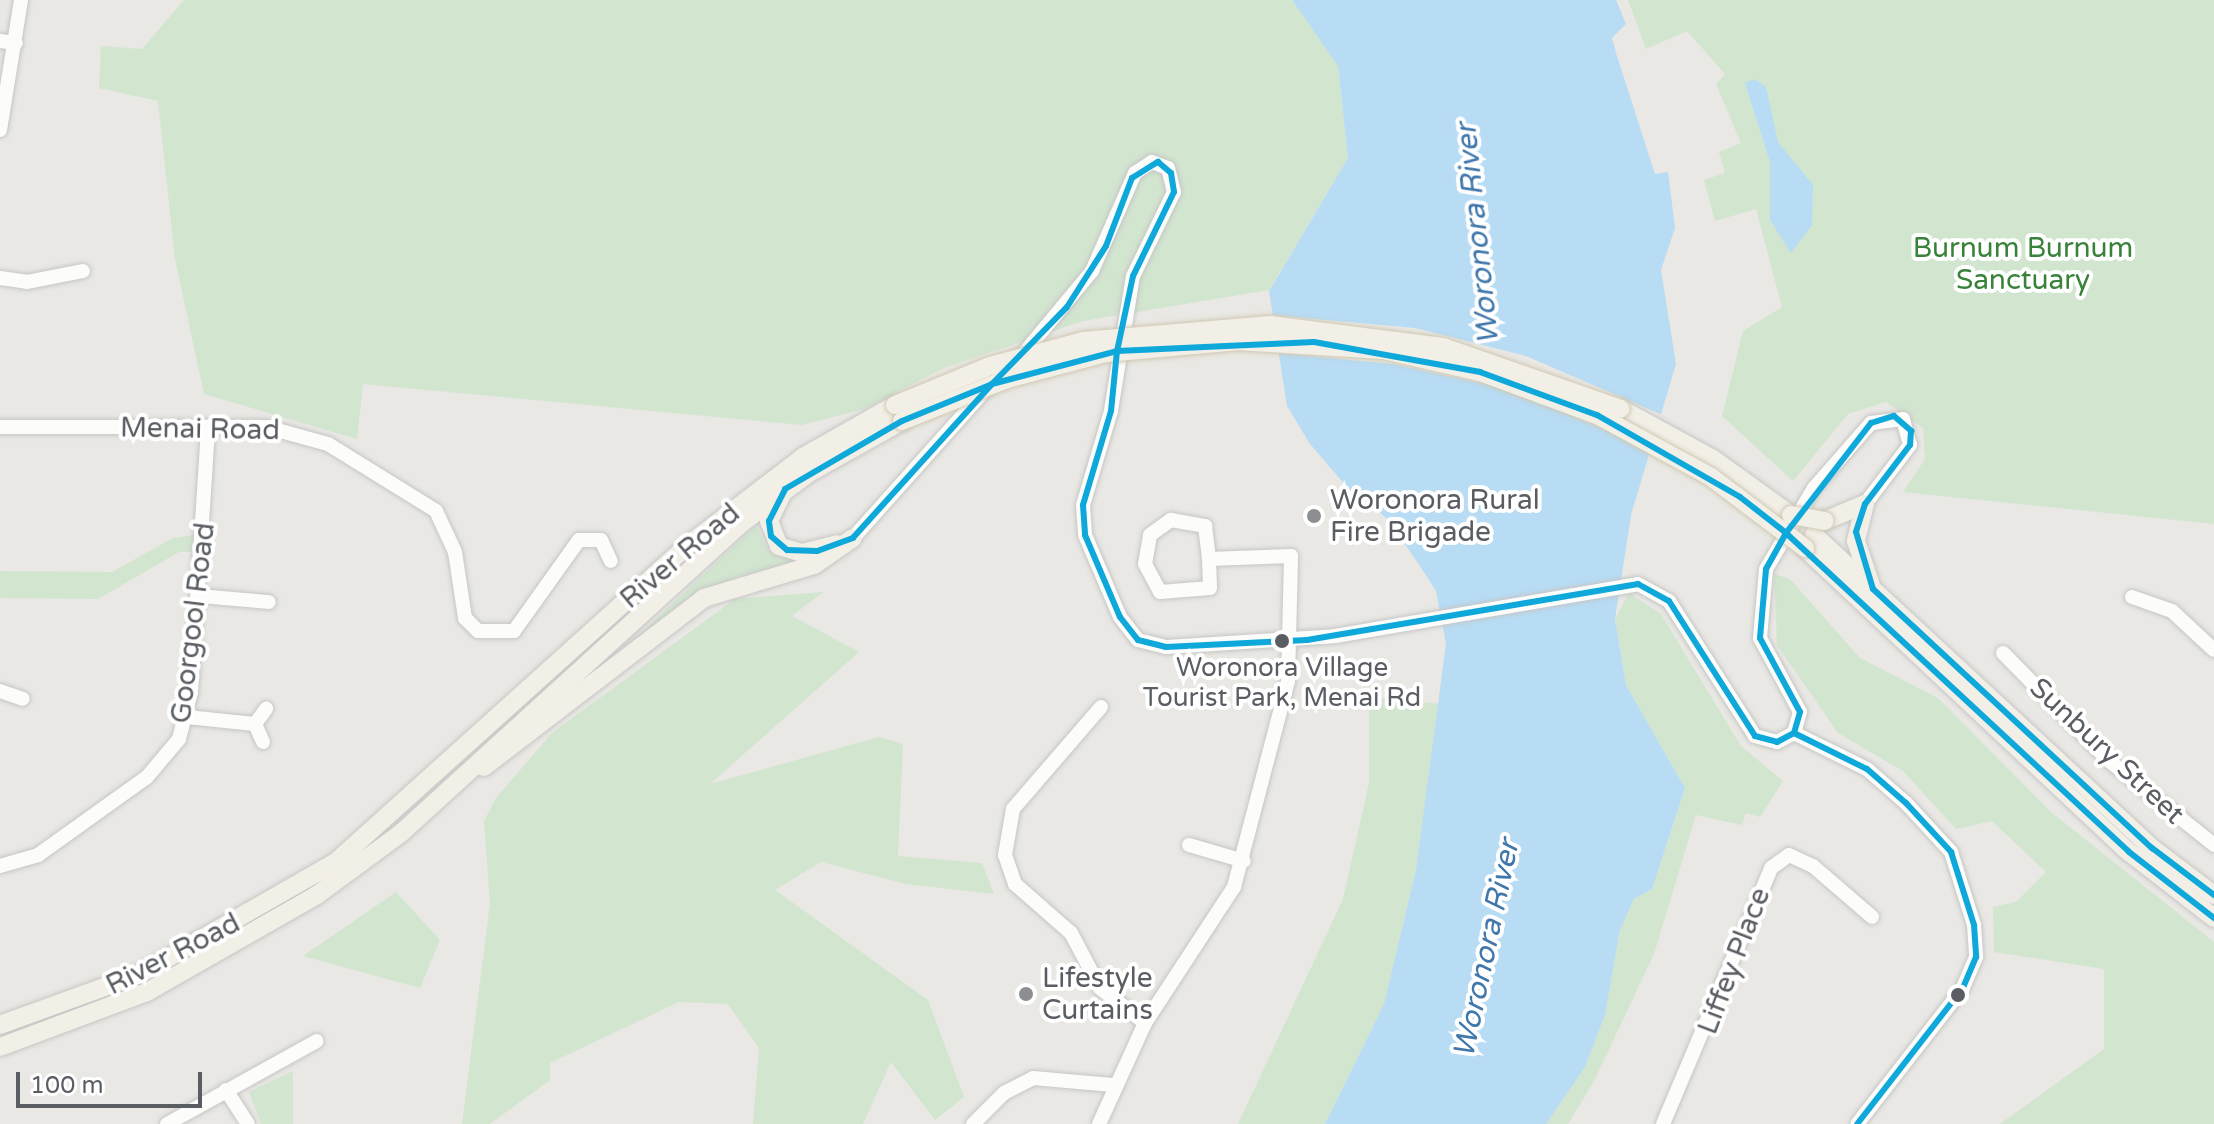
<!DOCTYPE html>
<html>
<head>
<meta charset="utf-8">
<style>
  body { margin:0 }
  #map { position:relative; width:2214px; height:1124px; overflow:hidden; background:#e9e8e4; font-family:"Varela Round",sans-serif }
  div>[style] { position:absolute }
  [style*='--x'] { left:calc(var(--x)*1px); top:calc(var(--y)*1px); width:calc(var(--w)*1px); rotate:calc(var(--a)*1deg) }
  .green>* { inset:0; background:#d2e5cf }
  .water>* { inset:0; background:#b7dcf4 }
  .pier>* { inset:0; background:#e9e8e4 }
  .roads { filter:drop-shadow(0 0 2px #c6c6c6) drop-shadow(0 0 2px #c6c6c6) }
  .minor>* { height:14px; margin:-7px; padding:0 7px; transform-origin:7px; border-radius:7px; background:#fcfcfb }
  .major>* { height:18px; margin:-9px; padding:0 9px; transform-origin:9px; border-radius:9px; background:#f2efe7 }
  .bridges { filter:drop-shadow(0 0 2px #d0c8b2) drop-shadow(0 0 2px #d0c8b2) }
  .major-bridge>* { height:18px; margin:-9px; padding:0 9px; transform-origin:9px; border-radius:9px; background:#f2efe7 }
  .bus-1>* { height:6px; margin:-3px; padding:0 3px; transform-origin:3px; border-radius:3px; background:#0ea8da }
  .dots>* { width:22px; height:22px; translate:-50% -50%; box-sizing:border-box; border:4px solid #fff; border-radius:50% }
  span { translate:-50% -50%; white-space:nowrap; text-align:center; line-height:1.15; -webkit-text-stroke:8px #fff; paint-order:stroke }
  .bus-label { font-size:26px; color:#5a5d62 }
  .park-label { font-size:28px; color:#388339 }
  .street-label { font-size:28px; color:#5a5d62 }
  .poi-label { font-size:28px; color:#5a5d62 }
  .left { translate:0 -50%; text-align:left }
  .water-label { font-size:30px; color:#4178ac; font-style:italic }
  .scale { position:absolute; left:16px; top:1072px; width:186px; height:36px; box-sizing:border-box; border:4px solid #5a5d62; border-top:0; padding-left:10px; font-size:24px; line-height:28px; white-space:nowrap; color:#5a5d62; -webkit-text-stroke:6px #fff; paint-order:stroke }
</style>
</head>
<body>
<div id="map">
  <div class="green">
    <i style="clip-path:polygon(184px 0,1292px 0,1338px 66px,1348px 158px,1269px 290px,1083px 321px,944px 368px,864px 409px,802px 425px,363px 384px,357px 439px,204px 394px,175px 259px,158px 101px,99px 88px,101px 46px,142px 49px)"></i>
    <i style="clip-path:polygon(1628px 0,2214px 0,2214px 524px,1903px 492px,1925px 459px,1923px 428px,1886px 402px,1848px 414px,1793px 481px,1722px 416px,1743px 331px,1782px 307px,1756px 209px,1715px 221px,1704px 180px,1725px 173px,1719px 152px,1741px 143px,1716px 84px,1725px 74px,1687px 31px,1646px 49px)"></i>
    <i style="clip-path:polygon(756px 525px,769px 551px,795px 563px,736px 577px,619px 654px)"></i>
    <i style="clip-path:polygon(195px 535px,193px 552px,179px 552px,98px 599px,0 598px,0 571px,112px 572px,173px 538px)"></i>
    <i style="clip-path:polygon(1774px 574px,1790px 579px,1860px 658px,1938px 698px,2051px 812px,2214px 942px,2214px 1124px,2000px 1124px,2104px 1049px,2104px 969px,1994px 952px,1993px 907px,2016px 902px,2046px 872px,1992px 821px,1956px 829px,1903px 771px,1838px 733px,1777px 645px)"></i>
    <i style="clip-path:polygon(823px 592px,792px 616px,859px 652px,710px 784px,879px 737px,903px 744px,898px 856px,982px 863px,994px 894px,906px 884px,821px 862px,775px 890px,928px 1000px,964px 1097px,935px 1120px,891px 1062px,863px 1124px,753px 1124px,759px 1048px,728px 1004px,679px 1002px,550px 1063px,550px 1080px,490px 1124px,462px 1124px,490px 903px,484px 821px,496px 798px,552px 733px,735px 599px)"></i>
    <i style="clip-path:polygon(1629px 593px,1661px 614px,1741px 746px,1783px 781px,1760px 817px,1746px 813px,1742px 825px,1696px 815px,1654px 954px,1594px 1081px,1568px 1124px,1546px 1124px,1585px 1067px,1605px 1015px,1620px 930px,1634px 899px,1652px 889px,1685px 788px,1626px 685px,1615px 619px)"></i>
    <i style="clip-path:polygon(1369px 697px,1440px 704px,1416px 870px,1384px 1004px,1325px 1124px,1238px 1124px,1343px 899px,1369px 783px)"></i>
    <i style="clip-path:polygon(396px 892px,440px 940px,420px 988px,303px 956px)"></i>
    <i style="clip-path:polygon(293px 1071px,293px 1124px,261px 1124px,249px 1092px)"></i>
  </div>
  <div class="water">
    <i style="clip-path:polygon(1292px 0,1616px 0,1626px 24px,1612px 38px,1616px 53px,1655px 174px,1668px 172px,1675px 228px,1661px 270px,1676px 364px,1631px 515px,1615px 619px,1626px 685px,1685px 788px,1652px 889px,1634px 899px,1620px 930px,1605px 1015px,1585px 1067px,1546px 1124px,1325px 1124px,1384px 1004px,1416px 870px,1446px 644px,1436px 591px,1420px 566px,1389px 521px,1357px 490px,1352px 493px,1310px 444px,1287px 406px,1269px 291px,1348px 158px,1338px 66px)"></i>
    <i style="clip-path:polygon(1755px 79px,1766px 87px,1778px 142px,1813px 185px,1812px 225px,1791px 253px,1770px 220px,1770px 162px,1745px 83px)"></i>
  </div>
  <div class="pier">
    <i style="clip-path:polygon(1270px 315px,1415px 328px,1526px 356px,1665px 416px,1654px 451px,1512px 390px,1393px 364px,1277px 353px)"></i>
  </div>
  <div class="roads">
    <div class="minor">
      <i style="--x:0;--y:41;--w:16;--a:7"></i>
      <i style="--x:0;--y:130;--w:132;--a:-80.8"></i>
      <i style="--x:0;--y:278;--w:27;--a:8"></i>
      <i style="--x:27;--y:282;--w:57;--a:-11.1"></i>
      <i style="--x:1019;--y:359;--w:114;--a:-50.3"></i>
      <i style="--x:1092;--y:271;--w:107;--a:-66.3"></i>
      <i style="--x:1135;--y:173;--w:20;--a:-33"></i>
      <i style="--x:1152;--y:162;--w:17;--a:21"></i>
      <i style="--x:1168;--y:168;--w:25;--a:76"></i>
      <i style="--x:1174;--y:192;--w:93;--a:116"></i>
      <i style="--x:1133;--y:276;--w:137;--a:99.3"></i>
      <i style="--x:1111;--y:411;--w:98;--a:106.6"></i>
      <i style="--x:1083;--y:505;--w:30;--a:86"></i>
      <i style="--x:1085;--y:535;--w:89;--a:66.9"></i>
      <i style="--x:1120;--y:617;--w:29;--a:52"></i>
      <i style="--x:1138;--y:640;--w:29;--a:14"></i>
      <i style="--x:1166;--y:647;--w:169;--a:-3.7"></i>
      <i style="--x:1335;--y:636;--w:307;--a:-9.7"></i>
      <i style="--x:1638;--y:584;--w:35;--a:29"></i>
      <i style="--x:1669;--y:601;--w:160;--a:57.5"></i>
      <i style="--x:1755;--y:736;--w:23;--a:15"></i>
      <i style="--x:1777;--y:742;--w:19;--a:-28"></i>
      <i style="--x:1794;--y:733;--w:22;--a:-74"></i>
      <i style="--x:1800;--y:712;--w:84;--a:-118.4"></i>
      <i style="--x:1760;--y:638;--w:69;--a:-85"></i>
      <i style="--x:1766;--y:569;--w:94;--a:-59.3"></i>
      <i style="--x:1814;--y:488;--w:86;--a:-48.8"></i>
      <i style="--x:1871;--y:423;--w:32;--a:-7"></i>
      <i style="--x:1903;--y:419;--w:27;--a:75"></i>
      <i style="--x:1910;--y:445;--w:74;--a:127.3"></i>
      <i style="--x:0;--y:427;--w:266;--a:0"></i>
      <i style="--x:266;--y:427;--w:64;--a:15.3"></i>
      <i style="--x:328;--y:444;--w:127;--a:31.8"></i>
      <i style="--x:436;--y:511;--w:45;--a:65.1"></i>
      <i style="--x:455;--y:552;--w:67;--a:81.4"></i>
      <i style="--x:465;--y:618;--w:18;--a:45"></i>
      <i style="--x:478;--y:631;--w:36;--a:0"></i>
      <i style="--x:514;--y:631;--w:112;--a:-54.5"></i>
      <i style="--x:579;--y:540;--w:22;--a:0"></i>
      <i style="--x:601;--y:540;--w:23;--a:65"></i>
      <i style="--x:853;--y:538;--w:200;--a:-48.2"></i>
      <i style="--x:200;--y:596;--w:69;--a:5"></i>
      <i style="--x:2132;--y:597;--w:42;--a:19.3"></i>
      <i style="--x:2172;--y:611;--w:57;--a:42.9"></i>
      <i style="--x:2003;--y:653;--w:150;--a:45.5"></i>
      <i style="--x:2108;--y:760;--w:136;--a:38.7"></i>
      <i style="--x:0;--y:691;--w:24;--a:19"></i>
      <i style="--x:1101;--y:707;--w:135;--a:130.8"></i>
      <i style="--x:1013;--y:809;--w:47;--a:99.9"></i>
      <i style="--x:1005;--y:855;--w:31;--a:71"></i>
      <i style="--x:1015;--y:884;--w:74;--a:41.2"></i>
      <i style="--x:1071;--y:933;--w:62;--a:62.2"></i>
      <i style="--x:1100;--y:988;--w:57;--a:37.9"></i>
      <i style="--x:187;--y:717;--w:68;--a:5.9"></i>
      <i style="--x:1794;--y:733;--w:81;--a:26.3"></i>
      <i style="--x:1867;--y:769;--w:52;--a:41.1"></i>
      <i style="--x:1906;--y:803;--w:67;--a:47.4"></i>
      <i style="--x:1951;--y:852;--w:77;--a:72.5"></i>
      <i style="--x:1974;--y:925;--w:32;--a:86"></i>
      <i style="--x:1976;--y:957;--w:34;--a:113"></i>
      <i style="--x:1963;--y:988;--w:172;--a:127.9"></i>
      <i style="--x:263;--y:742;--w:20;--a:-114"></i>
      <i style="--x:255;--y:724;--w:19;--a:-54"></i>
      <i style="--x:1189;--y:845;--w:57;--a:16.2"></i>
      <i style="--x:0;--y:866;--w:40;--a:-16"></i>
      <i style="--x:38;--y:855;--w:134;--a:-35.6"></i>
      <i style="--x:147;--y:777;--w:50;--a:-49.9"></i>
      <i style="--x:179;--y:739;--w:49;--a:-75.7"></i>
      <i style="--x:191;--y:692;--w:266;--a:-86.3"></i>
      <i style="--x:226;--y:1090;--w:40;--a:57.1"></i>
      <i style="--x:167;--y:1124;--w:171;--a:-29"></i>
      <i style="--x:973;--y:1124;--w:44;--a:-45"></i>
      <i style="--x:1004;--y:1093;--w:33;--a:-27"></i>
      <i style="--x:1033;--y:1078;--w:80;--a:5"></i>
      <i style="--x:1099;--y:1124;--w:111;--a:-65.5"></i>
      <i style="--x:1145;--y:1023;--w:163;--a:-56.8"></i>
      <i style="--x:1234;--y:887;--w:213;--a:-75.3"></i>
      <i style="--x:1288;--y:681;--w:125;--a:-88.6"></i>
      <i style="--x:1291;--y:556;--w:82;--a:177.9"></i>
      <i style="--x:1209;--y:559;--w:29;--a:88"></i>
      <i style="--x:1210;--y:588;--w:50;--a:175.4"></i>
      <i style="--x:1160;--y:592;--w:32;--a:-118"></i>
      <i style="--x:1145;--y:564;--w:29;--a:-80"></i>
      <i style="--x:1150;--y:535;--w:26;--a:-36"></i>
      <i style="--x:1171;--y:520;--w:35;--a:10"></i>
      <i style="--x:1205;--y:526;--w:33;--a:83"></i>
      <i style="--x:1663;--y:1124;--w:278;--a:-67.1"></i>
      <i style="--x:1771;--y:868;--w:22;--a:-36"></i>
      <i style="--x:1789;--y:855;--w:26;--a:25"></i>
      <i style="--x:1813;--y:866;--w:78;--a:40.8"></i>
    </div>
    <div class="major">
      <i style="--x:1621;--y:409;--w:105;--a:28.5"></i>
      <i style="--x:1713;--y:459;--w:96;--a:35.7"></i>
      <i style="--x:782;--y:494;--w:30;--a:116"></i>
      <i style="--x:769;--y:521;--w:27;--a:68"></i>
      <i style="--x:779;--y:546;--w:24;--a:17"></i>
      <i style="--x:802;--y:553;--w:36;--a:-14"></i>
      <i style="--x:1865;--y:504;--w:38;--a:104"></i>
      <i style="--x:1856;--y:541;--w:46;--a:71.2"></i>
      <i style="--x:1824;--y:521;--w:44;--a:-22.5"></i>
      <i style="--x:1814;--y:535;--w:461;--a:42.8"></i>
      <i style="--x:2152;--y:848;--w:78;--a:37.2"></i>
      <i style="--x:1805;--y:548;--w:444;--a:43.2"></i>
      <i style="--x:2129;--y:852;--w:108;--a:37.8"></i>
      <i style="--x:484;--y:767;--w:277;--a:-37.5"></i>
      <i style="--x:704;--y:598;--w:115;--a:-16.7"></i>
      <i style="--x:814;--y:565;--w:47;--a:-34.7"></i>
      <i style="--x:0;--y:1025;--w:149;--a:-20"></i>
      <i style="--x:140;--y:974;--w:227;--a:-29.8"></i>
      <i style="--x:337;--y:861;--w:464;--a:-42"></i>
      <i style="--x:682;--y:550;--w:153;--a:-37.5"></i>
      <i style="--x:803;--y:457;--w:106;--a:-29.5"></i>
      <i style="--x:0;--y:1047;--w:157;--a:-20.5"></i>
      <i style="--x:147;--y:992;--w:196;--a:-29.7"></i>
      <i style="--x:317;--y:895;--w:104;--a:-36.4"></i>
      <i style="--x:401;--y:833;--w:457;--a:-42.3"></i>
      <i style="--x:739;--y:525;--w:87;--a:-36.6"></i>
      <i style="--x:809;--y:473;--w:107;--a:-29.2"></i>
    </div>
  </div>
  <div class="bridges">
    <div class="major-bridge">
      <i style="--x:895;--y:405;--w:103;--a:-22.3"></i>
      <i style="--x:990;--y:366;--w:96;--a:-15"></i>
      <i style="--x:1083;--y:341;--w:188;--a:-4.9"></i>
      <i style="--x:1270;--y:325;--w:174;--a:7.2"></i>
      <i style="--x:1443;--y:347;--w:188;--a:19.2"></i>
      <i style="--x:902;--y:421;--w:113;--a:-21.8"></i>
      <i style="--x:1007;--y:379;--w:102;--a:-14.7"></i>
      <i style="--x:1106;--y:353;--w:133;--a:-5.2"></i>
      <i style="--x:1238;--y:341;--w:145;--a:3.6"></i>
      <i style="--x:1383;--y:350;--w:99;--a:12.8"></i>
      <i style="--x:1480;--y:372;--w:125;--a:20.2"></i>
      <i style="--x:1597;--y:415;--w:130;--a:28.5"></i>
      <i style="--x:1711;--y:477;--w:118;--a:37.1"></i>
      <i style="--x:1791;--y:515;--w:34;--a:10"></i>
    </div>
  </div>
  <div class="bus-1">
    <i style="--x:1117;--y:351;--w:60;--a:95.7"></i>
    <i style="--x:1111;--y:411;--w:98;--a:106.6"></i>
    <i style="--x:1083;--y:505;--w:30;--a:86"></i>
    <i style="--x:1085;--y:535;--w:89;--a:66.9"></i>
    <i style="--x:1120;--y:617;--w:29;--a:52"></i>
    <i style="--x:1138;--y:640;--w:29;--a:14"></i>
    <i style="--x:1166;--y:647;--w:141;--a:-2.8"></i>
    <i style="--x:1307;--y:640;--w:336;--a:-9.6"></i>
    <i style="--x:1638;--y:584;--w:35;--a:29"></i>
    <i style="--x:1669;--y:601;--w:160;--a:57.5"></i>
    <i style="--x:1755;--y:736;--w:23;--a:15"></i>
    <i style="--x:1777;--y:742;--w:19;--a:-28"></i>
    <i style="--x:1794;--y:733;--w:22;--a:-74"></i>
    <i style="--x:1800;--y:712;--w:84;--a:-118.4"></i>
    <i style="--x:1760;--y:638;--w:69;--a:-85"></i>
    <i style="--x:1766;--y:569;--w:41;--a:-60.9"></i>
    <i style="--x:1117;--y:351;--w:197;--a:-2.6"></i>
    <i style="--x:1314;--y:342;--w:169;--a:10.2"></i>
    <i style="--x:1480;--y:372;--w:125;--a:20.2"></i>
    <i style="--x:1597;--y:415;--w:165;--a:29.8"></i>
    <i style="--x:1740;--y:497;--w:58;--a:38"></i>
    <i style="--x:992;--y:384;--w:207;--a:132.1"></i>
    <i style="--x:853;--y:538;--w:38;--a:160"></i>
    <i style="--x:817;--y:551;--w:30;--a:-178"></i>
    <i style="--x:787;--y:550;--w:21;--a:-139"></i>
    <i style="--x:771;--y:536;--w:15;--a:-98"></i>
    <i style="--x:769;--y:521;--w:36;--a:-63"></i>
    <i style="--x:785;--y:489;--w:135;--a:-30.2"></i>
    <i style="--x:902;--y:421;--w:97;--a:-22.3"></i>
    <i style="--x:992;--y:384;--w:107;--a:-45.8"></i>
    <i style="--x:1067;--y:307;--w:72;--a:-57.4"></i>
    <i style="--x:1106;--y:246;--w:73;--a:-69.1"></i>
    <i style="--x:1132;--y:178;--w:31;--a:-32"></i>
    <i style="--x:1158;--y:162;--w:17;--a:40"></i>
    <i style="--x:1171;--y:173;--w:19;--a:81"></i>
    <i style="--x:1174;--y:192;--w:93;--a:116"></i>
    <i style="--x:1133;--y:276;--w:77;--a:102"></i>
    <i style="--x:992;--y:384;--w:129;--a:-14.8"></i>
    <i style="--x:1786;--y:533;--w:468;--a:42.9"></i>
    <i style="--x:2129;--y:852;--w:108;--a:37.8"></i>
    <i style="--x:1786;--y:533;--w:139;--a:-52.3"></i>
    <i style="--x:1871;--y:423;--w:24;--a:-17"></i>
    <i style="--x:1894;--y:416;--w:23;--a:41"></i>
    <i style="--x:1911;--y:431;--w:14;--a:94"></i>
    <i style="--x:1910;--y:445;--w:74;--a:127.3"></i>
    <i style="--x:1865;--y:504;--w:29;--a:108"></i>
    <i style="--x:1856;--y:532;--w:59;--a:73.4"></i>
    <i style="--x:1873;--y:589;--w:381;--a:42.9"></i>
    <i style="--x:2152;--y:848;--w:78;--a:37.2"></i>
    <i style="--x:1794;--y:733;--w:81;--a:26.3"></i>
    <i style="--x:1867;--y:769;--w:52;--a:41.1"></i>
    <i style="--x:1906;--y:803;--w:67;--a:47.4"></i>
    <i style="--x:1951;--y:852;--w:77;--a:72.5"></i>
    <i style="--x:1974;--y:925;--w:32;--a:86"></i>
    <i style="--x:1976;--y:957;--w:34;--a:113"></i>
    <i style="--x:1963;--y:988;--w:172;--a:127.9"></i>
  </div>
  <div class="dots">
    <i style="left:1314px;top:516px;background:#8c8e90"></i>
    <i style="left:1282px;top:641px;background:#5a5d62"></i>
    <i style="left:1026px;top:994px;background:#8c8e90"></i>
    <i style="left:1958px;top:995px;background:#5a5d62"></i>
  </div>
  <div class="bus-label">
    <span style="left:1282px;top:683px">Woronora Village<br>Tourist Park, Menai Rd</span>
  </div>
  <div class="park-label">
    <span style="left:2023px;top:264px">Burnum Burnum<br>Sanctuary</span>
  </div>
  <div class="street-label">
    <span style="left:200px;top:429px;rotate:1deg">Menai Road</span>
    <span style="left:680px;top:556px;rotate:-40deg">River Road</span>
    <span style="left:193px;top:623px;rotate:-83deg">Goorgool Road</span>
    <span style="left:2107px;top:751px;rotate:43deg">Sunbury Street</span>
    <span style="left:173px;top:954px;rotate:-27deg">River Road</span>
    <span style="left:1734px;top:961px;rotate:-69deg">Liffey Place</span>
  </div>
  <div class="poi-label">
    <span class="left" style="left:1330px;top:516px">Woronora Rural<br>Fire Brigade</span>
    <span class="left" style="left:1042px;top:994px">Lifestyle<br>Curtains</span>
  </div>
  <div class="water-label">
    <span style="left:1478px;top:234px;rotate:-96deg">Woronora River</span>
    <span style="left:1487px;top:949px;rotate:-78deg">Woronora River</span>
  </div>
  <div class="scale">100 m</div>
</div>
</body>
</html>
